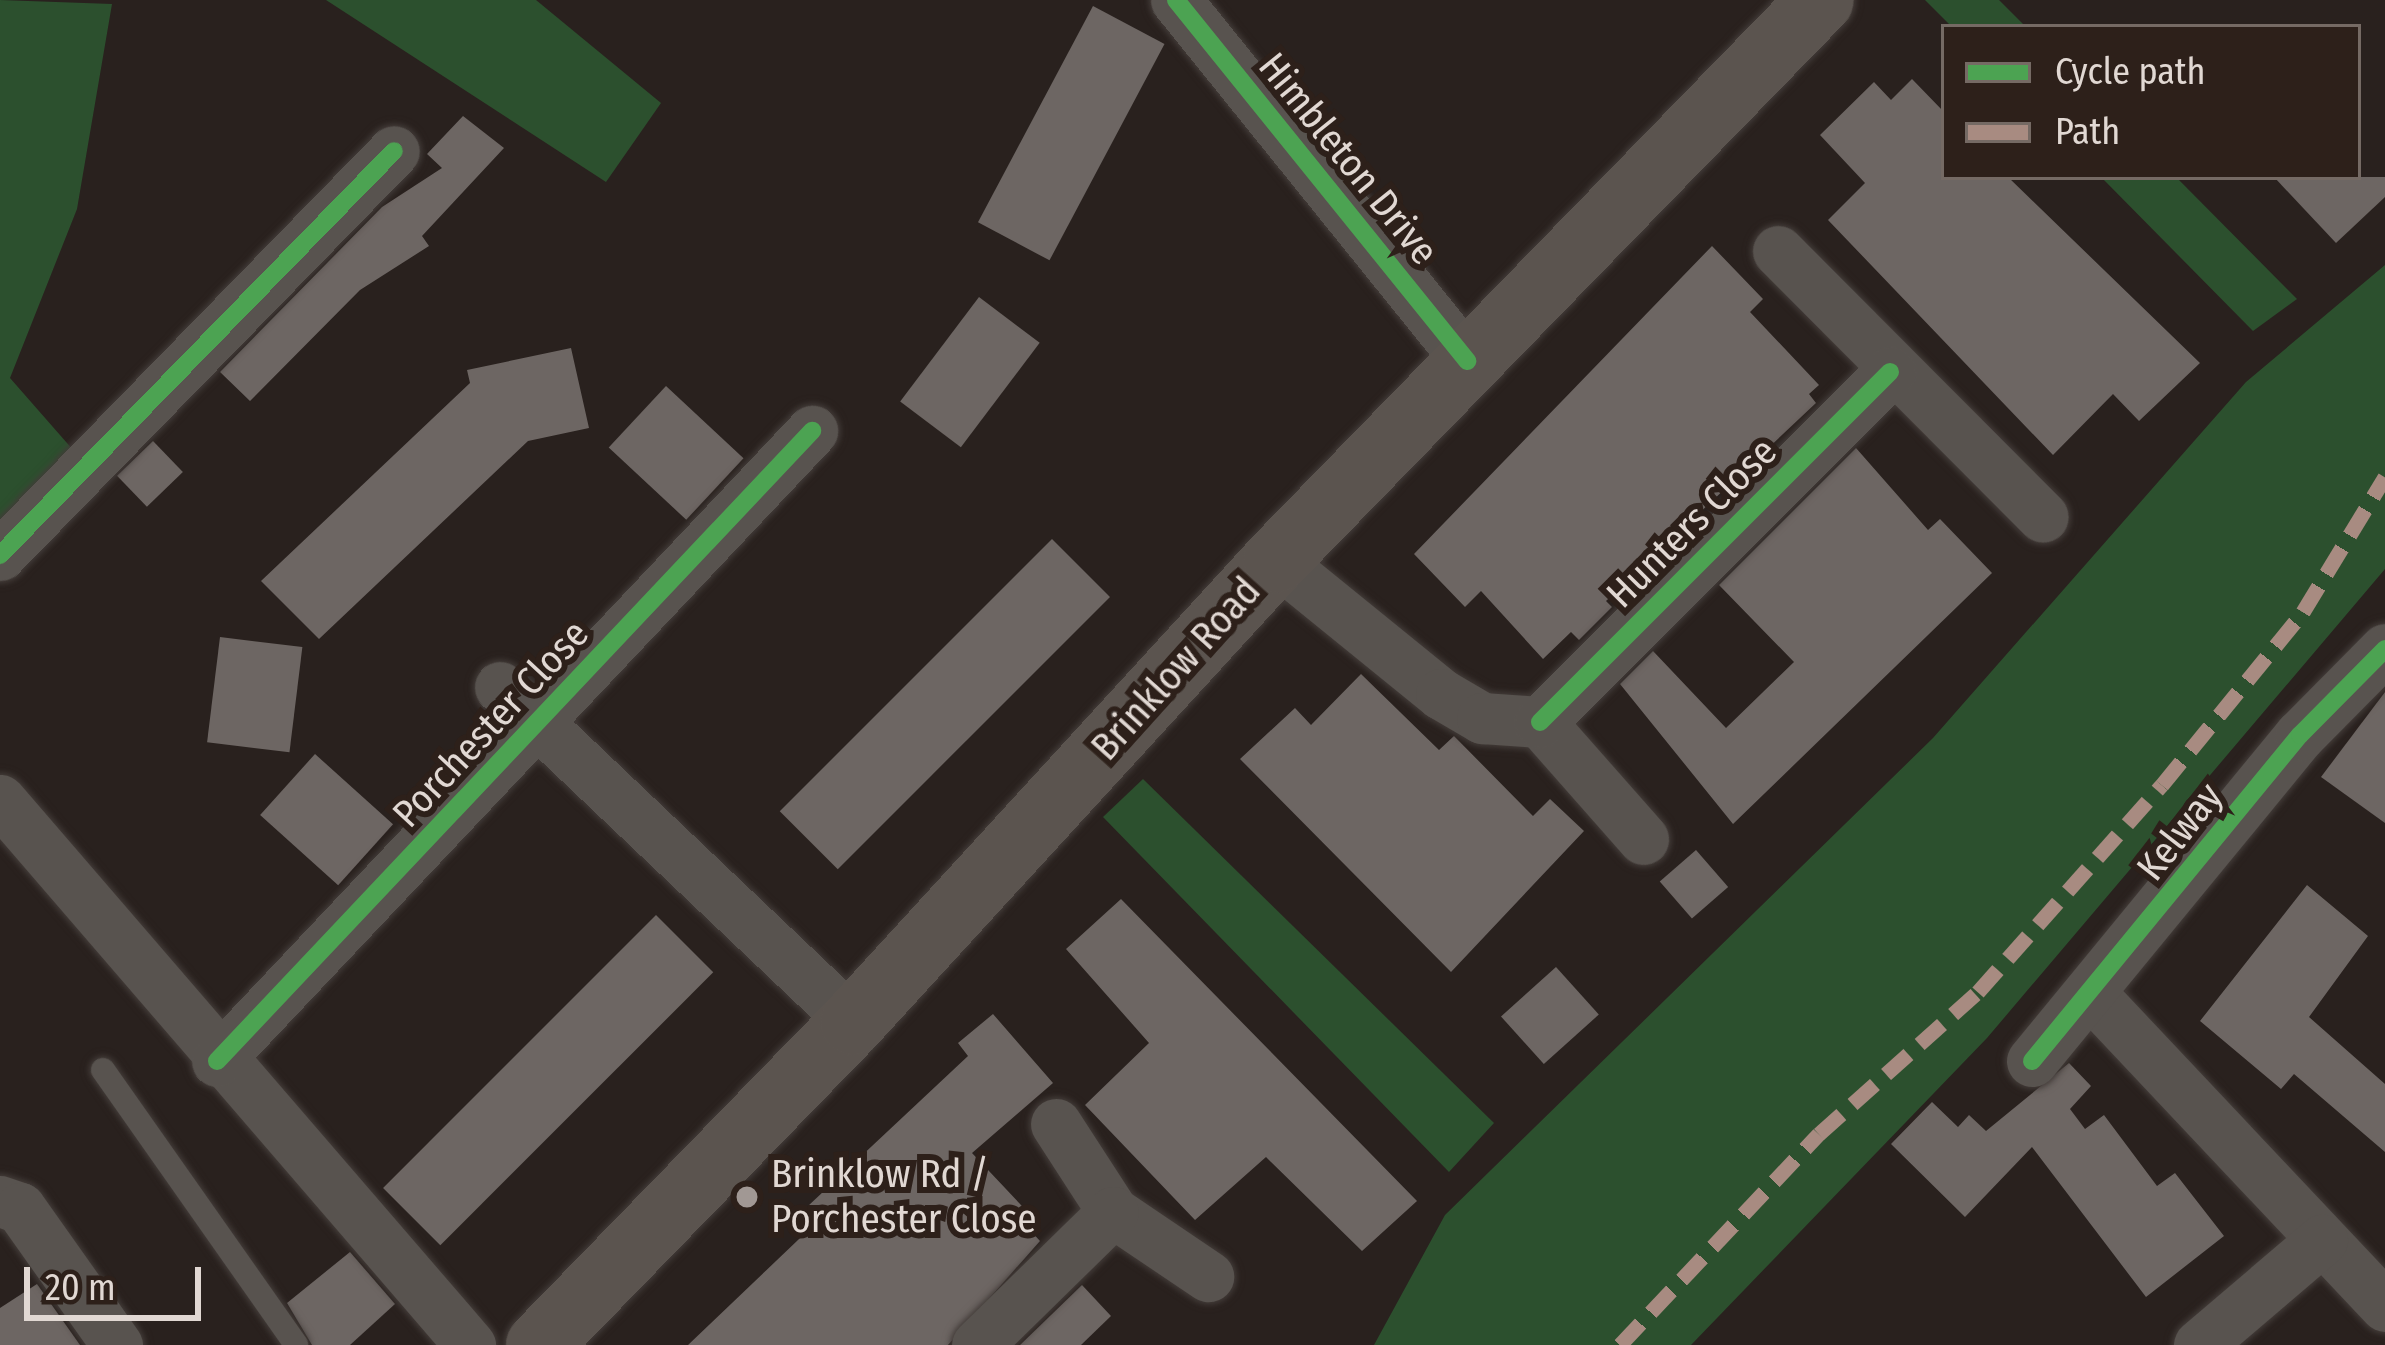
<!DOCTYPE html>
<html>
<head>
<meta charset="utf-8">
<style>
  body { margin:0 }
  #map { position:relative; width:2385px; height:1345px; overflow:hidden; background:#29211e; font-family:"Fira Sans Condensed",sans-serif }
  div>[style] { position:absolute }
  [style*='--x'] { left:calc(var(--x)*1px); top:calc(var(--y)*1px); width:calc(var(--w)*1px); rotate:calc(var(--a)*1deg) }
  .green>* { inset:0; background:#2c502e }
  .building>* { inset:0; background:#6d6663; transform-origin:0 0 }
  .roads { filter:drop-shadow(0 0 3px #433c39) drop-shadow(0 0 3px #433c39) }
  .service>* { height:24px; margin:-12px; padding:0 12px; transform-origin:12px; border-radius:12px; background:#58534f }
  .minor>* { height:51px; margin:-25.5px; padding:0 25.5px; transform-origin:25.5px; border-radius:25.5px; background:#58534f }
  .secondary>* { height:66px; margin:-33px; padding:0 33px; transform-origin:33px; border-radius:33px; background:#5b544f }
  .quiet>* { height:15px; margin-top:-7.5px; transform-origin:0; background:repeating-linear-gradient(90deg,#a88b81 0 30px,transparent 0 45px) }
  .cycleway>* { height:18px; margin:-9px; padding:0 9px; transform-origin:9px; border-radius:9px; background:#4ca352 }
  .dots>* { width:33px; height:33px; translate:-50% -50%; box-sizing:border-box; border:6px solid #2d201a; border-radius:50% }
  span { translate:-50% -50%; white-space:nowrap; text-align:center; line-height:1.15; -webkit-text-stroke:12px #2d201a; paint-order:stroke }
  .street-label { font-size:39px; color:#e1d8d3 }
  .poi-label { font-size:39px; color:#e1d8d3 }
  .left { translate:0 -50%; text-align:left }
  .legend { position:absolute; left:1941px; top:24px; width:420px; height:156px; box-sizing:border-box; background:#2d201a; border:3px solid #756a64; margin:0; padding:15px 21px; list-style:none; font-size:36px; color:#e1d8d3 }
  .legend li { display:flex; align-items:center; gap:24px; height:60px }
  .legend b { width:60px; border:3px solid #756a64 }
  .scale { position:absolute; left:24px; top:1267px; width:177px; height:54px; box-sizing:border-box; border:6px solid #e1d8d3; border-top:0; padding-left:15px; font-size:36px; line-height:42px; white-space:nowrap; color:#e1d8d3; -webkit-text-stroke:9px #2d201a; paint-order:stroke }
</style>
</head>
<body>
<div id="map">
  <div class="green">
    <i style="clip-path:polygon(0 0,112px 4px,77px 209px,10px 378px,74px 451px,0 523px)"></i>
    <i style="clip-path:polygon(326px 0,536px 0,661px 103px,606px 182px)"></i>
    <i style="clip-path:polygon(1925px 0,1999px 0,2026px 27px,1952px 27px)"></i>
    <i style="clip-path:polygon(2101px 177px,2176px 177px,2297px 299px,2253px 331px)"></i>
    <i style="clip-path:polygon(2385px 265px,2385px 569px,1987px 1038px,1691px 1345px,1374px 1345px,1445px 1215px,1933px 738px,2246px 382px)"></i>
    <i style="clip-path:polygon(1143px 779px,1494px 1123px,1449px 1172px,1103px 817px)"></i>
  </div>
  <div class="building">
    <i style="left:1093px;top:6px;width:81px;height:245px;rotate:28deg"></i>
    <i style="clip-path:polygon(1912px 79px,1944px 112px,1944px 177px,2008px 177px,2200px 363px,2139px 421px,2113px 394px,2053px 455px,1828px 220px,1865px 183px,1820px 135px,1874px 82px,1891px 100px)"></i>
    <i style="clip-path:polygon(463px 116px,504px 148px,422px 236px,429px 246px,360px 290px,250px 401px,220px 372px,382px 207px,442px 168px,427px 154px)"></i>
    <i style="clip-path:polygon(2274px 177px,2385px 177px,2385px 197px,2336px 243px)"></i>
    <i style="clip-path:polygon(1712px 246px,1763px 299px,1750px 312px,1819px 385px,1809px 394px,1816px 403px,1606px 601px,1612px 607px,1579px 640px,1571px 632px,1543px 659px,1481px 591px,1465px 607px,1414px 554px)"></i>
    <i style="left:979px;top:297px;width:76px;height:131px;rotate:37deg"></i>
    <i style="clip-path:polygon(571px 348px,589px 428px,528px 441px,319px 639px,261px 581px,470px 383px,467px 370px)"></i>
    <i style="left:666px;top:386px;width:106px;height:84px;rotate:43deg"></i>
    <i style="left:153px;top:441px;width:43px;height:50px;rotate:46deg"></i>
    <i style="clip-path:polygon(1856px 448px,1928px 530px,1940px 519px,1992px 573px,1733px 824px,1620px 684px,1653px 651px,1726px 728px,1794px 662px,1719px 585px)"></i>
    <i style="left:1052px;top:539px;width:82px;height:385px;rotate:45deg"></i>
    <i style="left:220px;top:637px;width:83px;height:106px;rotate:7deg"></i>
    <i style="clip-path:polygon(1361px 674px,1439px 750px,1454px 736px,1533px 816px,1550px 799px,1584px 831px,1451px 972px,1240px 759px,1295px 708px,1311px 725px)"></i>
    <i style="clip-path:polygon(2385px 692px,2385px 823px,2321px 777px)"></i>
    <i style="left:315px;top:754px;width:105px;height:82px;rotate:42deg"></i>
    <i style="left:1696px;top:850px;width:49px;height:48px;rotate:49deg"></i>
    <i style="clip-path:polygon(2307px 885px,2368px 936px,2309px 1017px,2385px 1084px,2385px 1152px,2294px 1074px,2281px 1089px,2200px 1021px)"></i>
    <i style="clip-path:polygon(1121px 899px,1417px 1201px,1362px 1251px,1266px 1157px,1195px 1220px,1085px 1105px,1149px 1043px,1066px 949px)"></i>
    <i style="left:656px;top:915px;width:81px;height:386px;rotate:45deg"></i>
    <i style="left:1556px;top:967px;width:64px;height:74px;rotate:48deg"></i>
    <i style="clip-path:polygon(993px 1014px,1053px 1083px,972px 1153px,1037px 1222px,1029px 1229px,1040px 1241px,948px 1345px,688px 1345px,820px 1219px,808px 1206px,968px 1056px,958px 1043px)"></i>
    <i style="clip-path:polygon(2069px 1063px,2091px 1086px,2070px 1109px,2085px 1129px,2104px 1115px,2157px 1186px,2175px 1173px,2224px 1236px,2146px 1297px,2032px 1147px,1965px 1217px,1891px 1144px,1932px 1102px,1958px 1127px,1969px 1115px,1986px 1131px)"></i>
    <i style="clip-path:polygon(350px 1252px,395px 1304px,350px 1345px,312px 1345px,287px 1303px)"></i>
    <i style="clip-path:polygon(37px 1284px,80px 1345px,0 1345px,0 1308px)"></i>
    <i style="clip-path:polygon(1082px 1285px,1111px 1316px,1081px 1345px,1020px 1345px)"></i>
  </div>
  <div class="roads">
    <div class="service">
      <i style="--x:103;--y:1070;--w:336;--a:54.9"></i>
    </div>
    <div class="minor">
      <i style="--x:1176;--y:0;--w:464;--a:51.1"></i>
      <i style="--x:1778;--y:251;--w:375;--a:45.1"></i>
      <i style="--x:0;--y:555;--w:564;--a:-45.72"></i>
      <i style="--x:1276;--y:560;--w:213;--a:39.1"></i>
      <i style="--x:1441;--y:694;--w:48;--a:30.3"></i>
      <i style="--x:1482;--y:718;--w:58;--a:3.9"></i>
      <i style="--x:1540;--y:722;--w:156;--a:48.6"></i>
      <i style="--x:500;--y:687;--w:487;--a:43.5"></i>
      <i style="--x:1540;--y:722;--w:495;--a:-45"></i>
      <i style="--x:0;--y:800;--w:720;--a:49.23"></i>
      <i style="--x:2093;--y:996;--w:426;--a:46.7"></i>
      <i style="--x:217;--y:1061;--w:867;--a:-46.64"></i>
      <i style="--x:2032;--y:1061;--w:422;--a:-50.6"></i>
      <i style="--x:2300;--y:735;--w:121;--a:-45.3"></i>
      <i style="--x:1056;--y:1124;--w:105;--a:57.1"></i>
      <i style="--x:1113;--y:1212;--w:115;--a:34"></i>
      <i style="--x:0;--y:1201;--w:21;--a:19"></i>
      <i style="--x:20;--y:1208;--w:168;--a:54.7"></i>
      <i style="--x:977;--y:1345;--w:190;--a:-44.4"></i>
      <i style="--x:2199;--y:1345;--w:162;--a:-40.5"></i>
    </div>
    <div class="secondary">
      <i style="--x:539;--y:1345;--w:450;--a:-45.8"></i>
      <i style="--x:853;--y:1022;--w:626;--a:-47.52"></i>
      <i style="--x:1276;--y:560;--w:781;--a:-45.78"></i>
    </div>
  </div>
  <div class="quiet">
    <i style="--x:1620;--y:1345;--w:290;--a:-46.7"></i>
    <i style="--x:1819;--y:1134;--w:213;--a:-41.8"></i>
    <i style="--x:1978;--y:992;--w:277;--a:-48.4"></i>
    <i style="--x:2162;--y:785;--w:223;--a:-50.8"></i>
    <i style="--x:2303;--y:612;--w:158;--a:-58.7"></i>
  </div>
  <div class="cycleway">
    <i style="--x:1176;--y:0;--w:464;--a:51.1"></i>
    <i style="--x:0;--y:555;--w:564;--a:-45.72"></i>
    <i style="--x:1540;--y:722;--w:495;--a:-45"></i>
    <i style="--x:217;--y:1061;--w:867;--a:-46.64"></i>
    <i style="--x:2032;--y:1061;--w:422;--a:-50.6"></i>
    <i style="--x:2300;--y:735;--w:121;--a:-45.3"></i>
  </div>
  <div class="dots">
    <i style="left:747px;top:1197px;background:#a19894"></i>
  </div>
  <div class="street-label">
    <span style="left:1348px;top:159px;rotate:51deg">Himbleton Drive</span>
    <span style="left:1692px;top:523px;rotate:-45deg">Hunters Close</span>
    <span style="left:1176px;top:669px;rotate:-48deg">Brinklow Road</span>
    <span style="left:491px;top:724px;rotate:-47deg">Porchester Close</span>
    <span style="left:2180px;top:832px;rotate:-52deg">Kelway</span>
  </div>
  <div class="poi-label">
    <span class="left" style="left:771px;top:1197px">Brinklow Rd /<br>Porchester Close</span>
  </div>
  <ul class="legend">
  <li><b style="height:15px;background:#4ca352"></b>Cycle path</li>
  <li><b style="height:15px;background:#a88b81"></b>Path</li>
  </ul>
  <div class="scale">20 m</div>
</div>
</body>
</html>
